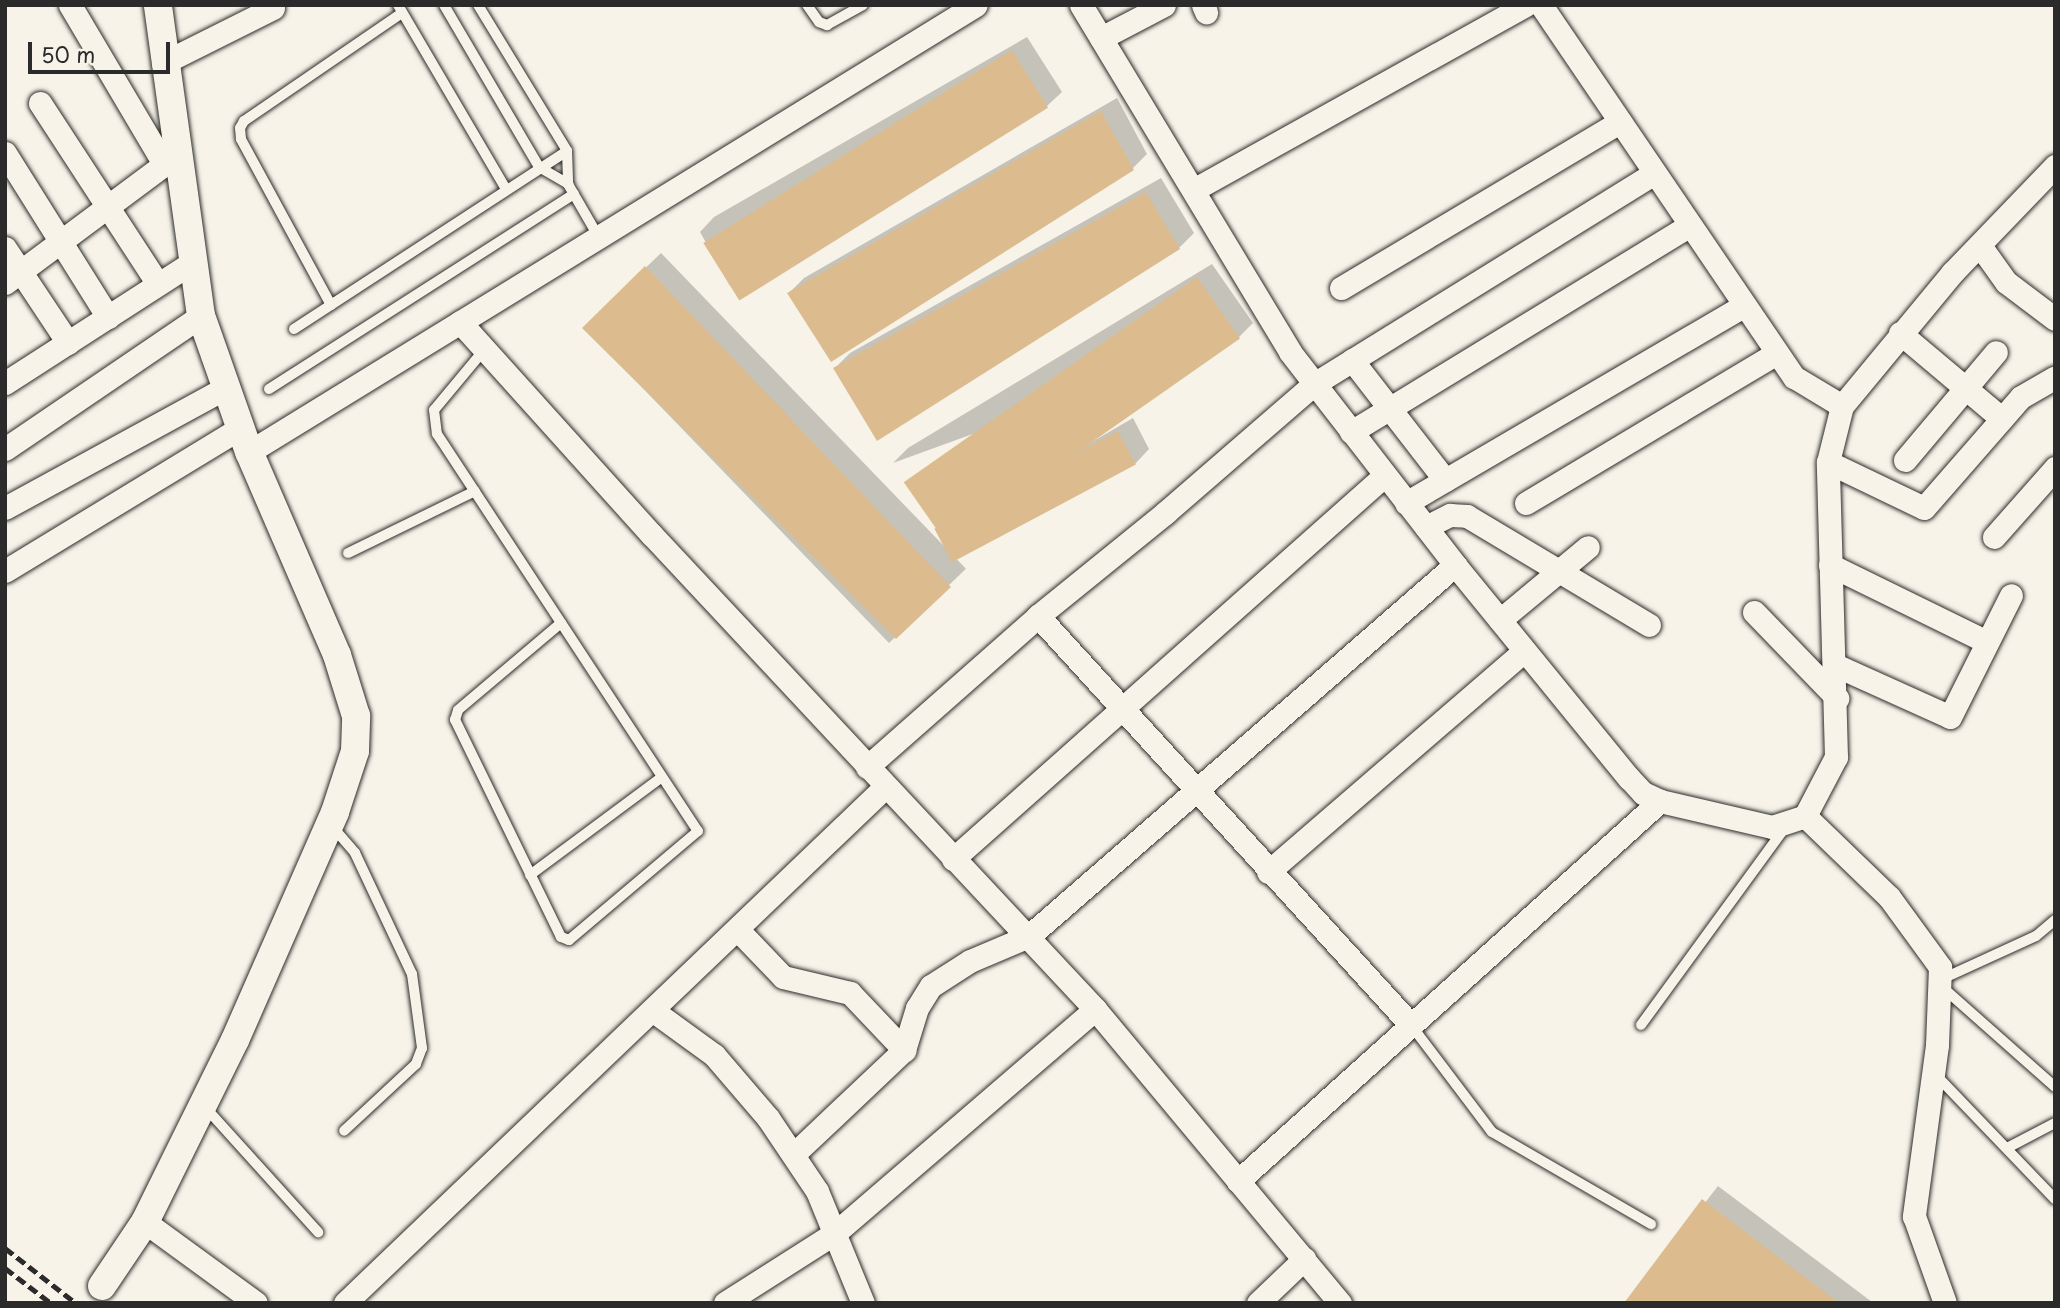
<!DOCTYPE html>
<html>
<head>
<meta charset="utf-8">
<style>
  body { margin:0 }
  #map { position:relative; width:2060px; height:1308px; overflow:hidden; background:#f7f3e8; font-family:"Playpen Sans",sans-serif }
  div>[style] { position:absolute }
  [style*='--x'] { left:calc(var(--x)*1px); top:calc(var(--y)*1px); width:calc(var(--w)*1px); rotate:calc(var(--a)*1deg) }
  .shadow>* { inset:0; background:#0003; transform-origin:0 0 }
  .building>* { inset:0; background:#dcbc8f; transform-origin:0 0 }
  .roads { filter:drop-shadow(0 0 2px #2b2b2b) drop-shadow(0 0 2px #2b2b2b) }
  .service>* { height:10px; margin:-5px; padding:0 5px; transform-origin:5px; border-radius:5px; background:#f7f3e8 }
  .minor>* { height:23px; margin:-11.5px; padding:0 11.5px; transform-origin:11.5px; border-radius:11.5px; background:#f7f3e8 }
  .tertiary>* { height:28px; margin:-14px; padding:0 14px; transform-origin:14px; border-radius:14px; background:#f7f3e8 }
  .rail>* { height:5px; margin-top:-2.5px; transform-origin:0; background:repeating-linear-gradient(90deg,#2b2b2b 0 10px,transparent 0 15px) }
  span { translate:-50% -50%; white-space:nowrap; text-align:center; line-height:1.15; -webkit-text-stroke:5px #f7f3e8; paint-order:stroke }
  .frame { position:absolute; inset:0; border:7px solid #2b2b2b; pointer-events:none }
  .scale { position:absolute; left:28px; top:42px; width:142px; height:32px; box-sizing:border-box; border:4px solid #2b2b2b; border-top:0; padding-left:9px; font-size:21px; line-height:24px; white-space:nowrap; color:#2b2b2b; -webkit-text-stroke:5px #f7f3e8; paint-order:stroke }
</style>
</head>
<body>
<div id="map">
  <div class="shadow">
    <i style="clip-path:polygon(1027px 37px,1062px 92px,1047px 106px,730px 286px,700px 232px,714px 217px)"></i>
    <i style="clip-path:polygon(1117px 98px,1147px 154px,1133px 168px,789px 293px,804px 278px)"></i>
    <i style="clip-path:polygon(1161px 178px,1194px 233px,1179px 248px,835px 368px,850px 353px)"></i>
    <i style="left:661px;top:253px;width:439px;height:107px;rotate:46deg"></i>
    <i style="clip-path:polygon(1212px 264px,1253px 323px,1239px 337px,893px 463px,908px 448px)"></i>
    <i style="clip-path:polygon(1133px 418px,1149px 449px,1135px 464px,942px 536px,956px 521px)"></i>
    <i style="clip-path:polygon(1718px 1186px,1872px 1302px,1627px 1303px)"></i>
  </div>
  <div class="building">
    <i style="left:1012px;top:50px;width:68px;height:364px;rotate:58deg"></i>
    <i style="clip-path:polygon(1101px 111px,1134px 170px,831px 362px,787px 293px)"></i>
    <i style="clip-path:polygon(1146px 192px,1180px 249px,877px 441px,833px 368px)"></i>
    <i style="clip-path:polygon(645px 266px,951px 587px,896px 639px,582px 328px)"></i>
    <i style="left:1197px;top:277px;width:75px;height:358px;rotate:55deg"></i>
    <i style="left:1118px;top:431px;width:38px;height:208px;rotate:62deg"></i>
    <i style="clip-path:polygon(1702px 1199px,1839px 1303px,1624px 1303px)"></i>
  </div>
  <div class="roads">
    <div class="service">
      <i style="--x:398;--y:5;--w:213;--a:59.6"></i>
      <i style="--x:444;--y:5;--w:188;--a:59.6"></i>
      <i style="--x:539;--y:167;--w:34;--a:30"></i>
      <i style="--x:478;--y:5;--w:171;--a:58.6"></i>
      <i style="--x:567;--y:151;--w:33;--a:88"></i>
      <i style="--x:568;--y:184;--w:60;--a:60"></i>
      <i style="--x:807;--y:5;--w:21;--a:55"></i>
      <i style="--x:819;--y:22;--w:9;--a:21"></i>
      <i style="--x:827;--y:25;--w:41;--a:-29.1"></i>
      <i style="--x:331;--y:305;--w:189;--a:-118.5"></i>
      <i style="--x:241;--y:139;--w:11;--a:-95"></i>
      <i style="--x:240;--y:128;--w:8;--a:-60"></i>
      <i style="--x:244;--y:121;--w:191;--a:-34.4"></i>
      <i style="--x:294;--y:329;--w:326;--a:-33.1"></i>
      <i style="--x:484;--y:350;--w:78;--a:129.8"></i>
      <i style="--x:434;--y:410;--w:24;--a:83"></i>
      <i style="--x:437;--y:434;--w:475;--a:56.7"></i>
      <i style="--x:698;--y:831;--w:169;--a:139.8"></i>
      <i style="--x:569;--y:940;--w:9;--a:-159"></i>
      <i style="--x:561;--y:937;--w:242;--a:-116"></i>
      <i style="--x:455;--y:720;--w:10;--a:-73"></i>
      <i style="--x:458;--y:710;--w:135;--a:-40.2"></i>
      <i style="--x:269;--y:389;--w:362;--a:-32.6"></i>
      <i style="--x:348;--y:553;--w:141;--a:-26"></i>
      <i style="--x:331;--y:825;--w:37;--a:49"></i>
      <i style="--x:355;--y:853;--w:134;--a:64.8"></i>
      <i style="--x:412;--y:974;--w:75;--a:82.3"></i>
      <i style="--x:422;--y:1048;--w:17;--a:111"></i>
      <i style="--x:416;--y:1064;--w:98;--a:137.1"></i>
      <i style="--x:530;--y:875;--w:164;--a:-36.6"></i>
      <i style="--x:1942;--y:979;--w:103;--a:-24.6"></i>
      <i style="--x:2036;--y:936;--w:25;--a:-40"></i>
      <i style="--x:1941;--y:986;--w:152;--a:41.5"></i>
      <i style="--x:1411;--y:1025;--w:134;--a:52.9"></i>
      <i style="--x:1492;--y:1132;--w:184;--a:30.1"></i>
      <i style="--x:1641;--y:1025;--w:246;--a:-53.9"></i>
      <i style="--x:1933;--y:1072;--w:176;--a:46.2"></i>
      <i style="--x:205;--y:1107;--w:169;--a:47.9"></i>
      <i style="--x:2009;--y:1147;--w:52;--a:-27.6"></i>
    </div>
    <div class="minor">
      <i style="--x:70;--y:5;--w:185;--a:59.4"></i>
      <i style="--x:1081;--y:5;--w:405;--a:58.9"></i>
      <i style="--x:1290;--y:352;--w:269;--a:52.2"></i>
      <i style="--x:1455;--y:565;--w:275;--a:50.8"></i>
      <i style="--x:1629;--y:778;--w:21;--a:47"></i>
      <i style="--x:1643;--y:793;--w:19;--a:25"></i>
      <i style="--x:1660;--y:801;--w:115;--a:13.1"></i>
      <i style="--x:1772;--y:827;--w:35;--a:-18"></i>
      <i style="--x:1805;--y:816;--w:67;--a:-62.3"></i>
      <i style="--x:1836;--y:757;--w:295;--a:-91.6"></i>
      <i style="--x:1828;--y:462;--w:58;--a:-76"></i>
      <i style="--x:1842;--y:406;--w:173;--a:-50.4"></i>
      <i style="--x:1952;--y:273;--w:149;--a:-46.1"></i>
      <i style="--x:1203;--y:5;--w:8;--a:67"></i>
      <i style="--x:1541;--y:5;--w:450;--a:55.8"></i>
      <i style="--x:1794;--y:377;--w:56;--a:31.1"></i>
      <i style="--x:1101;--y:38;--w:71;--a:-27.6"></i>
      <i style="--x:163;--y:63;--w:123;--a:-26.6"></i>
      <i style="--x:40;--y:103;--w:216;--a:56.9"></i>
      <i style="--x:5;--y:153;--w:194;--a:57.9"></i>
      <i style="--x:1195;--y:189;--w:379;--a:-29.1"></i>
      <i style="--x:1981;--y:247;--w:43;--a:54.5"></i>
      <i style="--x:2006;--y:282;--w:61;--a:37.1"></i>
      <i style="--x:5;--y:248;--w:114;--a:56.4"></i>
      <i style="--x:5;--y:283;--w:216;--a:-36.7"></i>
      <i style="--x:1341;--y:288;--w:325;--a:-30.8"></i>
      <i style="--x:460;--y:322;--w:287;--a:48"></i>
      <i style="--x:652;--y:535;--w:649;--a:46.94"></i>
      <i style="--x:1095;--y:1009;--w:383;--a:50.2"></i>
      <i style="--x:1900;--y:333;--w:133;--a:40.1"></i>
      <i style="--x:1352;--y:360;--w:152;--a:52.2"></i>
      <i style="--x:5;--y:383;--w:225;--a:-32.8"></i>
      <i style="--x:1351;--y:432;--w:396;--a:-31.4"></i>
      <i style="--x:5;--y:449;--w:237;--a:-34.2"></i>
      <i style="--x:249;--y:452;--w:853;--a:-31.59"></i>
      <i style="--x:1905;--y:460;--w:141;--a:-49.9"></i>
      <i style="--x:1828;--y:462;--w:106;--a:25.6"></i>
      <i style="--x:1924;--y:508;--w:147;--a:-48.9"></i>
      <i style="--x:2021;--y:397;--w:39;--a:-30"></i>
      <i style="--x:1406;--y:503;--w:390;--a:-30.3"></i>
      <i style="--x:1526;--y:503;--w:292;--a:-30.9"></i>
      <i style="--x:5;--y:508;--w:251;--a:-28.6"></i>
      <i style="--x:1426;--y:527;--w:27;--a:-27"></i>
      <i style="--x:1450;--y:515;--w:17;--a:3"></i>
      <i style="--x:1467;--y:516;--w:212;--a:30.9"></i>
      <i style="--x:1994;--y:537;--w:92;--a:-48.5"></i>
      <i style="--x:1830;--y:565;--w:175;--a:26.1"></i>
      <i style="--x:5;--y:571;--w:275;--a:-31.3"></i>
      <i style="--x:1754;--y:612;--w:120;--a:46"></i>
      <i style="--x:1038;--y:616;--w:554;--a:47.64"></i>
      <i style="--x:1500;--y:620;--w:114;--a:-39.7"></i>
      <i style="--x:1835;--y:665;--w:126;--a:24.3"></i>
      <i style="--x:1950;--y:717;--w:136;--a:-63.4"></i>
      <i style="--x:867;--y:767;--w:228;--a:-41.4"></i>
      <i style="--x:1038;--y:616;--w:164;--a:-39"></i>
      <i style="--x:1165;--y:513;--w:197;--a:-40.9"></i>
      <i style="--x:1314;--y:384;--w:400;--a:-31.8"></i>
      <i style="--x:1805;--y:816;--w:117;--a:44"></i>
      <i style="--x:1889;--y:897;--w:87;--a:53.9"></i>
      <i style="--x:1940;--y:967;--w:78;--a:92.2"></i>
      <i style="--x:1937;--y:1045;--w:173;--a:97.7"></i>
      <i style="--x:1914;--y:1216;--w:92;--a:70.4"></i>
      <i style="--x:953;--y:859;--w:578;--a:-41.63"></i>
      <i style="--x:1268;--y:872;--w:338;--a:-40.8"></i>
      <i style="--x:737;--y:929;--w:66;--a:46.2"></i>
      <i style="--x:783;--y:977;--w:69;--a:13.4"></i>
      <i style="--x:850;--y:993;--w:79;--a:46.5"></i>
      <i style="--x:652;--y:1010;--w:77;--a:36"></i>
      <i style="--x:714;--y:1055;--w:83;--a:49.4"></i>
      <i style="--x:768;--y:1118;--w:88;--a:56.1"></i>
      <i style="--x:817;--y:1191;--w:121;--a:67.7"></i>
      <i style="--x:794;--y:1154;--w:151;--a:-43.4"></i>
      <i style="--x:904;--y:1050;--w:44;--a:-72.8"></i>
      <i style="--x:917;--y:1008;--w:26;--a:-58"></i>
      <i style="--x:931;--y:986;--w:46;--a:-32.7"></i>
      <i style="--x:970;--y:961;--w:64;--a:-23"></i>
      <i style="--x:1029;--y:936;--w:565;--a:-41.05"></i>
      <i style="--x:1238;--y:1181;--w:568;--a:-42"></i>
      <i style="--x:145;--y:1222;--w:137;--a:36.1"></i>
      <i style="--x:345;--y:1303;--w:747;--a:-43.7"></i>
      <i style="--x:725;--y:1303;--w:130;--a:-32.5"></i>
      <i style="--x:835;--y:1233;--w:343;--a:-40.7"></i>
      <i style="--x:1258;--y:1303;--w:64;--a:-43.7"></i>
    </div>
    <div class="tertiary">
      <i style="--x:102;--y:1286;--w:77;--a:-56.1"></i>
      <i style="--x:145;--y:1222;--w:203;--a:-63.7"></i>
      <i style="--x:235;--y:1040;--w:249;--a:-66.3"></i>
      <i style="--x:335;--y:812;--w:64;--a:-71.8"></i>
      <i style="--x:355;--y:751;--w:35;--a:-88"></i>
      <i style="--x:356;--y:716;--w:64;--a:-107.3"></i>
      <i style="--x:337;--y:655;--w:221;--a:-113.4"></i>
      <i style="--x:249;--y:452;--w:144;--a:-109.4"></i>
      <i style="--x:201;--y:316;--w:314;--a:-97.9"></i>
    </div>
  </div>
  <div class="rail">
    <i style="--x:5;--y:1248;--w:90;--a:37.8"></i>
    <i style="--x:5;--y:1268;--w:58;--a:37.3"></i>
  </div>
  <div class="frame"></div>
  <div class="scale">50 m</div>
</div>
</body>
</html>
